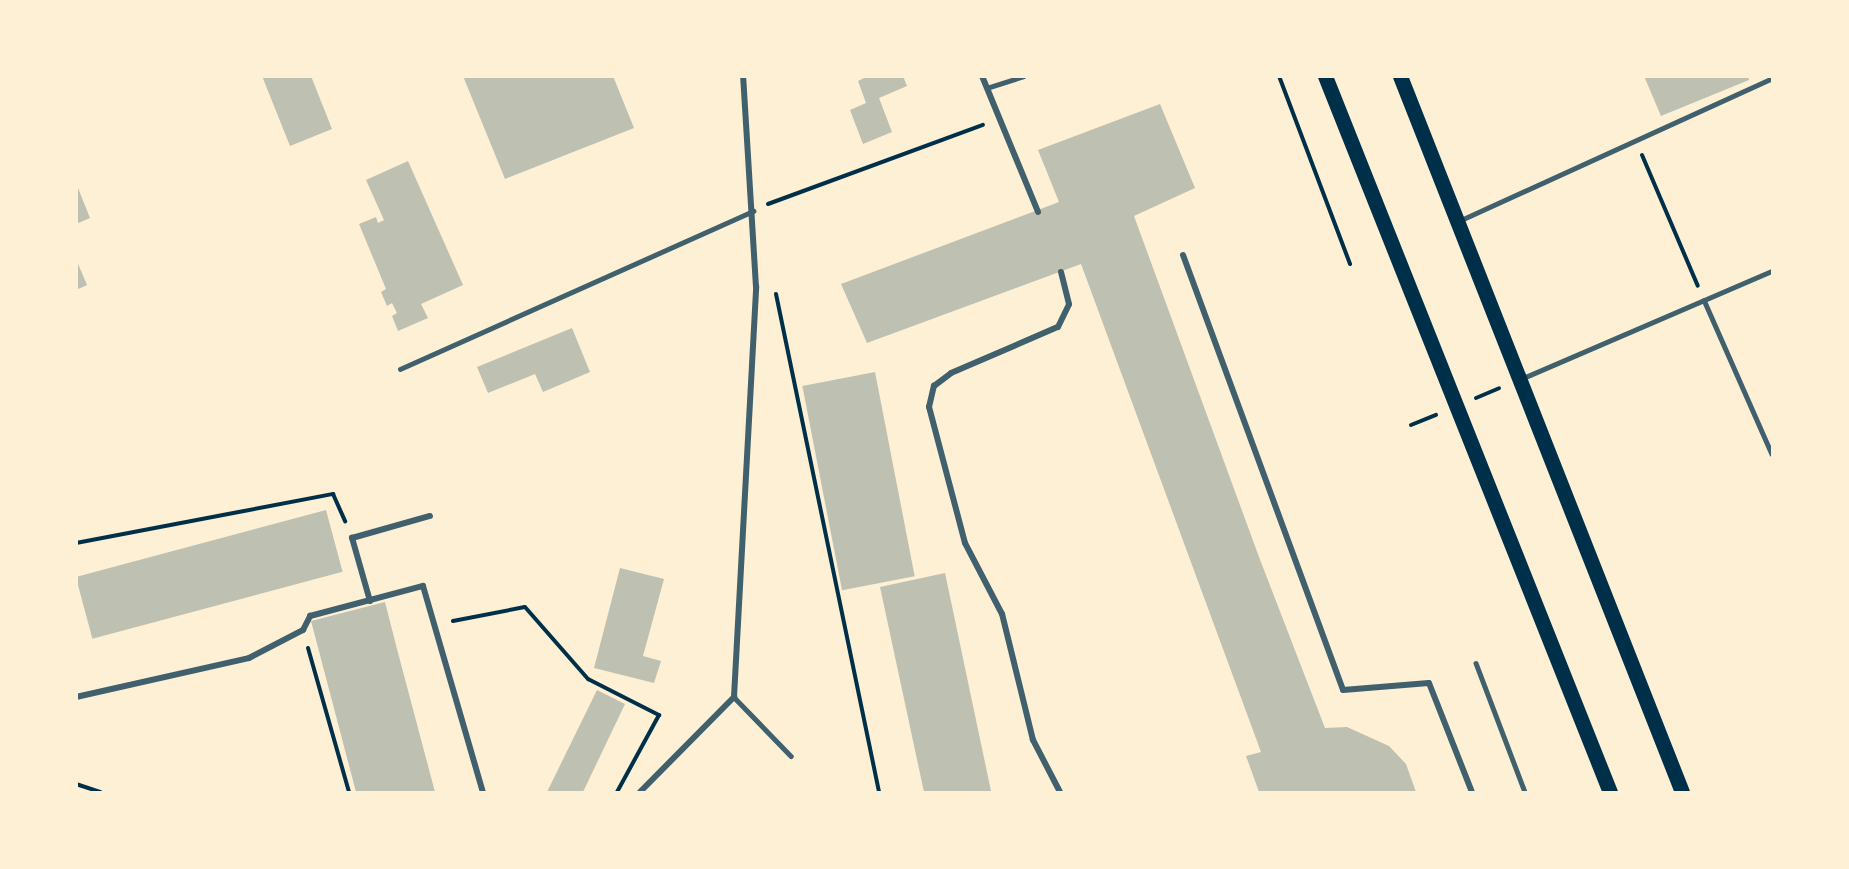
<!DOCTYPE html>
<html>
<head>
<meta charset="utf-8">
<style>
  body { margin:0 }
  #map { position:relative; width:1849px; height:869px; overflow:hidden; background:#fdf0d5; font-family:"PT Sans",sans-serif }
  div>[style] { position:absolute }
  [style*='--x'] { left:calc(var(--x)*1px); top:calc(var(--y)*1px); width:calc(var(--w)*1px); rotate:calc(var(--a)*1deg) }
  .building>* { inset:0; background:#bec0b2; transform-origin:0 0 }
  .path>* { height:4px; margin:-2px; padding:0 2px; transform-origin:2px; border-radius:2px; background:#003049 }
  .service>* { height:4.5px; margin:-2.25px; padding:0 2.25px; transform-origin:2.25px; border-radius:2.25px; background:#3f606c }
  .minor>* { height:6px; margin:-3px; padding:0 3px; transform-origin:3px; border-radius:3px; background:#3f606c }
  .primary>* { height:15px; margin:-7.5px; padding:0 7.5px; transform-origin:7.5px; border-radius:7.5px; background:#003049 }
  span { translate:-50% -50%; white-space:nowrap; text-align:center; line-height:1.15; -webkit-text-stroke:5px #fdf0d5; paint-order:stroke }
  .frame { position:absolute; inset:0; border:78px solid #fdf0d5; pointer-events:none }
</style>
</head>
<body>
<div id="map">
  <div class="building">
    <i style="clip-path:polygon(262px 76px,311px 76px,332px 129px,290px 146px)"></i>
    <i style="clip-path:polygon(463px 76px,613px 76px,634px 128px,505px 179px)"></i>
    <i style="clip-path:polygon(868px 76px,903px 76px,907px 86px,879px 98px,892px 132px,863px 144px,850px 110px,866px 103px,858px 81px)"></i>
    <i style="clip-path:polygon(1644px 76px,1748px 76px,1749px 80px,1661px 116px)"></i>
    <i style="clip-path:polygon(1160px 104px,1195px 188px,1134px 216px,1259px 557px,1325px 728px,1347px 727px,1389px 746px,1406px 764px,1416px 792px,1259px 792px,1246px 756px,1261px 752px,1081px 264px,867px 343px,841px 284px,1059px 202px,1038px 150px)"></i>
    <i style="clip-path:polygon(408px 161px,463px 285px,421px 304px,428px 318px,398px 331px,392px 316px,397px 313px,392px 303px,387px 306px,381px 292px,386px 289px,359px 224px,376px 217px,378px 223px,384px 220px,366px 180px)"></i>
    <i style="clip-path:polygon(76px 183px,90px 218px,76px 224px)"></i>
    <i style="clip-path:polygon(76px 259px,87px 285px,76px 290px)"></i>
    <i style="clip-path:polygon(572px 328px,590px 372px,543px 392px,535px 374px,488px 393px,477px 367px)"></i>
    <i style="left:875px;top:372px;width:208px;height:74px;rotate:79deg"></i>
    <i style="left:326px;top:510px;width:64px;height:259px;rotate:75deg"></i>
    <i style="clip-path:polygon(620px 568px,664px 579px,643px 656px,661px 661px,654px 683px,594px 668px)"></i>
    <i style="clip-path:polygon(945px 573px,991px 791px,984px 792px,924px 792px,880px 587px)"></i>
    <i style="clip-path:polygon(385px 602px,397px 649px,435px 792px,356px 792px,311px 621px)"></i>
    <i style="clip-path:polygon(597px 690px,625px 704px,583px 792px,547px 792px)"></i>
  </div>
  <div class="path">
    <i style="--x:1279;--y:76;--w:201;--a:69.3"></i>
    <i style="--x:1642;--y:155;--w:142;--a:66.9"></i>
    <i style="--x:768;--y:204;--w:229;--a:-20.2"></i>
    <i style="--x:776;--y:294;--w:509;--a:78.31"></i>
    <i style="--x:1476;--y:398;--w:25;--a:-23"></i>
    <i style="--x:1411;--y:425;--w:27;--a:-22"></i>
    <i style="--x:76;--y:543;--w:262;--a:-10.8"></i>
    <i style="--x:333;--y:494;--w:30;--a:66"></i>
    <i style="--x:453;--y:621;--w:73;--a:-11"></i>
    <i style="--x:525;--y:607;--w:96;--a:48.8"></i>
    <i style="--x:588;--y:679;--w:80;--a:26.9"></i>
    <i style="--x:659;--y:715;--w:88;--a:118.6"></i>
    <i style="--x:308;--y:648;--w:150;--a:74.1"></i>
    <i style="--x:76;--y:784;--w:26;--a:18"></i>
  </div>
  <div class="service">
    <i style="--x:987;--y:88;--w:38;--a:-18"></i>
    <i style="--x:1461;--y:220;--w:342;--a:-24.5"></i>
    <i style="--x:1704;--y:300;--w:168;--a:66.2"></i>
    <i style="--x:400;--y:369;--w:387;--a:-24.1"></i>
    <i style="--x:1521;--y:379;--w:273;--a:-23.3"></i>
    <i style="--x:1476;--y:663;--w:138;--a:69.2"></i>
    <i style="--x:734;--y:697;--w:82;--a:46"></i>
  </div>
  <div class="minor">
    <i style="--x:982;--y:76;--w:147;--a:67.6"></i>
    <i style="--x:1183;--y:255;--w:463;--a:69.8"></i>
    <i style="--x:1343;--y:690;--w:86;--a:-4.7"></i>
    <i style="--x:1429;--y:683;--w:117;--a:68.5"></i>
    <i style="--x:370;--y:601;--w:66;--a:-105.9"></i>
    <i style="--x:352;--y:538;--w:81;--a:-15.8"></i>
    <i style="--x:76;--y:697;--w:177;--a:-12.7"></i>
    <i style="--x:249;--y:658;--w:61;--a:-27.4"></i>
    <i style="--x:303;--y:630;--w:16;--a:-63"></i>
    <i style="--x:310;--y:616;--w:117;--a:-14.9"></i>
    <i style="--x:423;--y:586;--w:215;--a:73.8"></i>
    <i style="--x:640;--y:792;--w:134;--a:-45.3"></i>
    <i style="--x:734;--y:697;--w:411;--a:-86.9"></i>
    <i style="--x:756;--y:287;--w:211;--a:-93.5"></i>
    <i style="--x:1060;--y:792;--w:59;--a:-117.4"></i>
    <i style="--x:1033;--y:740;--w:130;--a:-103.8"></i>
    <i style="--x:1002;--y:614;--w:80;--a:-117.5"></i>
    <i style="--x:965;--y:543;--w:141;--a:-104.8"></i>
    <i style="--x:929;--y:407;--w:22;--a:-77"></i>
    <i style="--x:934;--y:386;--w:21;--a:-37"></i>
    <i style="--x:951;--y:373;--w:116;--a:-23.3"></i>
    <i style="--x:1058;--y:327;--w:25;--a:-64"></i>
    <i style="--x:1069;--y:304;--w:33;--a:-104"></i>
  </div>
  <div class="primary">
    <i style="--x:1325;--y:76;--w:771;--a:68.3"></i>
    <i style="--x:1400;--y:76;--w:770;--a:68.5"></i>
  </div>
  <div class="frame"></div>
</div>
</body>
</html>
